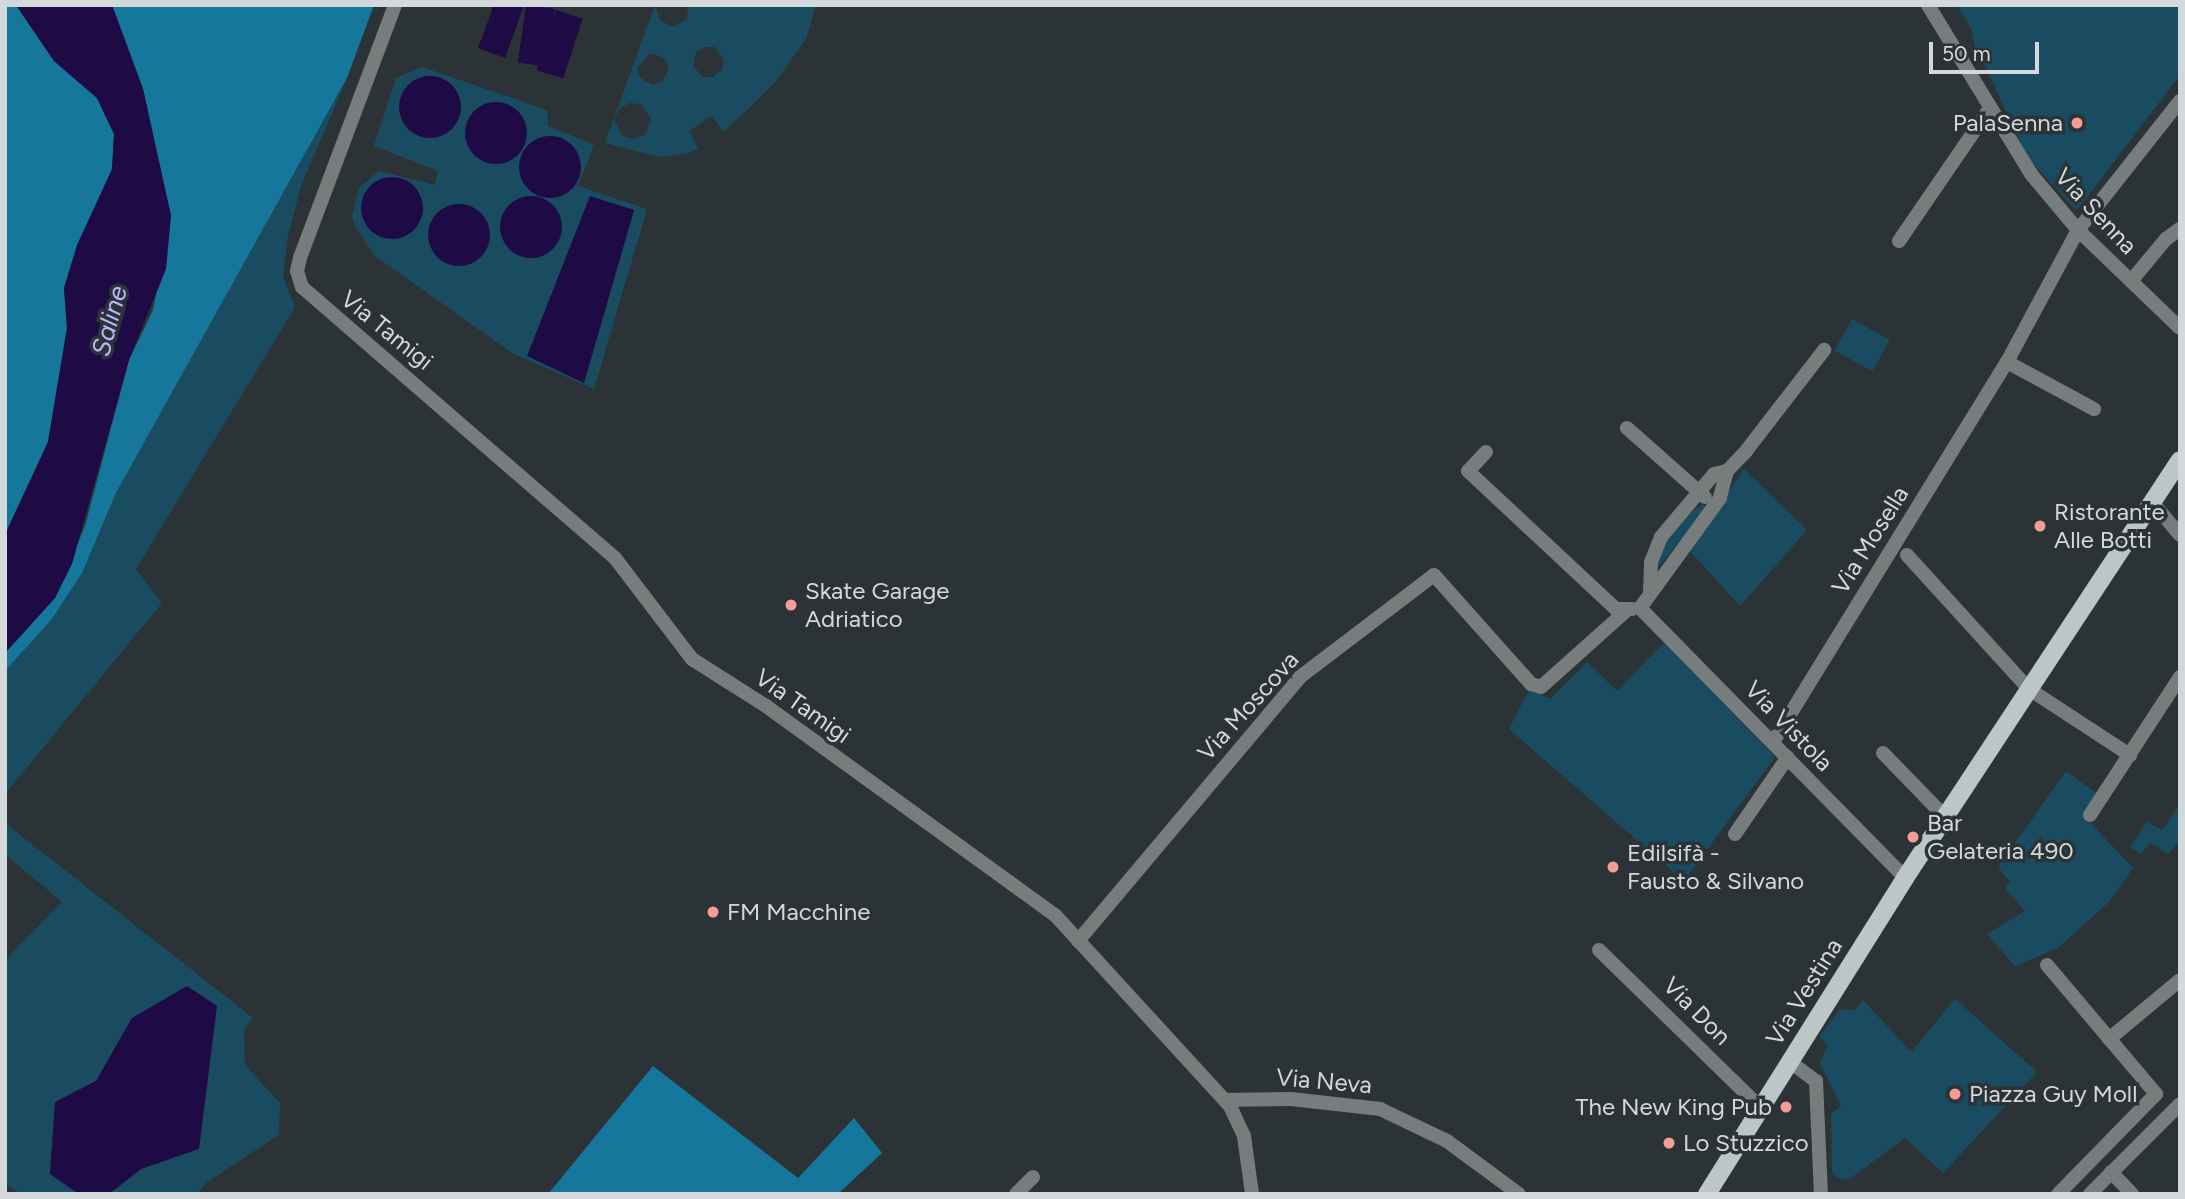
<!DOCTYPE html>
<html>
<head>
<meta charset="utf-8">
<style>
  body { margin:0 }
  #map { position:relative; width:2185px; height:1199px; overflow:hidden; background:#2c3337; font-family:Figtree,sans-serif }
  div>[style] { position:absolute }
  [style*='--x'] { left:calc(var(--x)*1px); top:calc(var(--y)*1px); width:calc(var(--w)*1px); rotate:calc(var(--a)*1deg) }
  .green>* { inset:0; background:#1a4c61; transform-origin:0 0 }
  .forest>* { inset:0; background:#15779b }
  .water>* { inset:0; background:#1e0a44; transform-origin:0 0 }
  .round { border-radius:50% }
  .minor>* { height:14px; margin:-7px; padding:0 7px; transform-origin:7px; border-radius:7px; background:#777c7c }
  .tertiary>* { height:14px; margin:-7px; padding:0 7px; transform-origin:7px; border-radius:7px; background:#777c7c }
  .primary>* { height:18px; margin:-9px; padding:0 9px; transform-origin:9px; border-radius:9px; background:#bdc6c6 }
  .dots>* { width:19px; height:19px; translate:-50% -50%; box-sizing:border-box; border:4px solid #2c3337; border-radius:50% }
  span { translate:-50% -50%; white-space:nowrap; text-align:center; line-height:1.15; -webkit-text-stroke:7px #2c3337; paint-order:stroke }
  .poi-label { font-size:24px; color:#d3d8da }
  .right { translate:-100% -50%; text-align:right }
  .left { translate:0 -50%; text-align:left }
  .street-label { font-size:24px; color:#d3d8da }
  .water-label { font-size:26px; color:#bfb3fd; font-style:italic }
  .frame { position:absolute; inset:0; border:7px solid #d3d8da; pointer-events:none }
  .scale { position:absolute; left:1929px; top:42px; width:110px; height:32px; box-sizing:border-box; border:4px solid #d3d8da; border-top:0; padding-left:9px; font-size:21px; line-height:24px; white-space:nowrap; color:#d3d8da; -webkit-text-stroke:5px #2c3337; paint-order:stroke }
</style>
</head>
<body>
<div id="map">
  <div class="green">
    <i style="clip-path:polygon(evenodd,655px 5px,660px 20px,673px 27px,687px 19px,688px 5px,816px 5px,806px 39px,776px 81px,747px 110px,723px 132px,712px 116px,689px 131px,698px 148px,686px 154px,660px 157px,605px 143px,655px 5px,704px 47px,715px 47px,724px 60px,722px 70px,713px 77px,703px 77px,693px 66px,696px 52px,704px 47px,655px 5px,650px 53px,664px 58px,669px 67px,663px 81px,653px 85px,640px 78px,637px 68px,650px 53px,655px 5px,629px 103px,641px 104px,651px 119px,645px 135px,633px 139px,622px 136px,614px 120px,619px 109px,629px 103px)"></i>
    <i style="clip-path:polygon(1957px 5px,2180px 5px,2180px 75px,2079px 208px,2075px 209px,2027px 157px,1983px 61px,1976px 56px,1972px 30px)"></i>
    <i style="clip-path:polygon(evenodd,422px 67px,547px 110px,548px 126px,594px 145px,578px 186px,647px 209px,594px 389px,512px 353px,375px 256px,355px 226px,352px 216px,359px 188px,379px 171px,435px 185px,438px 171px,374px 146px,396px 78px,422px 67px,426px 76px,445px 80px,461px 112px,452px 129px,435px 138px,416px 135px,402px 121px,403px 92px,426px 76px,422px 67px,501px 102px,518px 111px,524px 147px,510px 160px,465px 137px,474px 110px,501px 102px,422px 67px,578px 153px,581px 172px,522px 180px,519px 161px,578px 153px,422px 67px,388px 178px,406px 181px,423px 204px,423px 214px,396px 239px,377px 236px,361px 213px,364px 194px,388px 178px,422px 67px,526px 197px,545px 200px,544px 255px,535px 258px,525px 258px,500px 232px,503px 213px,526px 197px,422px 67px,591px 197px,634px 210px,584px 382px,528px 356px,591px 197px)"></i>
    <i style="clip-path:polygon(347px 78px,301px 186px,288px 236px,283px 276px,295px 307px,136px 569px,162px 603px,5px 794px,5px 671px,52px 619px,82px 573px,116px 493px)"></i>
    <i style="left:1852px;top:319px;width:43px;height:36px;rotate:29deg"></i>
    <i style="clip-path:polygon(1744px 469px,1807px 530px,1740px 606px,1689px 550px)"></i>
    <i style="clip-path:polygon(1703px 504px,1706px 509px,1654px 572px,1658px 551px,1686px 516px)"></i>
    <i style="clip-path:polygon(1664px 643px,1775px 757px,1684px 881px,1509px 729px,1529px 690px,1550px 699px,1587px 662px,1617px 691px)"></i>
    <i style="clip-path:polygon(2066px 771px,2100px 796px,2085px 817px,2133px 868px,2109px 902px,2058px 948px,2015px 966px,1987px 934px,2025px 911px,2005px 888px,2010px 882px,1998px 867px)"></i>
    <i style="clip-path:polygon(2180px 805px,2180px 840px,2168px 854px,2150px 843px,2140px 854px,2130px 847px,2147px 822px,2162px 830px)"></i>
    <i style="clip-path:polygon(5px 823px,253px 1018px,244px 1030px,245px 1065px,280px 1103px,279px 1135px,207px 1182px,197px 1194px,109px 1194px,141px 1169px,199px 1148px,132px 1018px,96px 1081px,55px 1102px,50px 1174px,79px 1194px,21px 1194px,5px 1184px,5px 960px,62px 902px,5px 854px)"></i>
    <i style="clip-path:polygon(1955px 999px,2037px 1072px,1943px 1173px,1905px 1138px,1848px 1180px,1838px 1178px,1832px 1172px,1831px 1113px,1841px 1106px,1820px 1063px,1827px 1046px,1820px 1036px,1840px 1009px,1855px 1010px,1863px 1000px,1911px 1052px)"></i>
  </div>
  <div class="forest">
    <i style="clip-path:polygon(5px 5px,16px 5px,54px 61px,97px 98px,114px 134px,112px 169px,64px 288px,67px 328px,48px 442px,5px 534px)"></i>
    <i style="clip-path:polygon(112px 5px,374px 5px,347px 78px,116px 493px,82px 573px,52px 619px,5px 671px,5px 653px,55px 598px,85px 526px,129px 360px,153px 310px,171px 216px,143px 89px)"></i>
    <i style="clip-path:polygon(653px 1066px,798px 1178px,854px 1118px,882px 1153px,838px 1194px,548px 1194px)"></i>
  </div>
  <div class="water">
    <i style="clip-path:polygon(16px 5px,112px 5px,143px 89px,171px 216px,166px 269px,129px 360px,72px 564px,55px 598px,5px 653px,5px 535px,48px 442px,67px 328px,64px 288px,77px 245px,112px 169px,114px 134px,97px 98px,54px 61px)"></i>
    <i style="clip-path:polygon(494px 5px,524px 5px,505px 58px,478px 48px)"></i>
    <i style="left:526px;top:5px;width:29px;height:58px;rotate:8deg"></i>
    <i style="left:556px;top:10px;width:28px;height:63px;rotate:18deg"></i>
    <i class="round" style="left:399px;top:76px;width:62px;height:62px"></i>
    <i class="round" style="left:465px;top:102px;width:62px;height:62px"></i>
    <i class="round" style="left:519px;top:136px;width:62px;height:62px"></i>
    <i class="round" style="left:361px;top:177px;width:62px;height:62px"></i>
    <i style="clip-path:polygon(590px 196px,634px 210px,584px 383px,527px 356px)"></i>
    <i class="round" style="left:500px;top:196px;width:62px;height:62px"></i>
    <i class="round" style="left:428px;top:204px;width:62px;height:62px"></i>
    <i style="clip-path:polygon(187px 986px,217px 1006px,199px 1149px,141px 1169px,109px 1194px,79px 1194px,50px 1174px,55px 1102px,96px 1081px,132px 1018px)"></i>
  </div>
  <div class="minor">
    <i style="--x:1928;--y:5;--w:198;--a:58.6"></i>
    <i style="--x:2031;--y:174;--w:73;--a:50"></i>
    <i style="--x:2078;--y:230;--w:141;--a:43.9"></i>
    <i style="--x:1899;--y:241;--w:161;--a:-55.6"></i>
    <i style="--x:2131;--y:281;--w:55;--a:-50.2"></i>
    <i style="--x:2166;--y:239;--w:17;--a:-36"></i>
    <i style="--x:2007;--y:362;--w:99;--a:28.4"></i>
    <i style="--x:1627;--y:428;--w:104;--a:41.5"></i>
    <i style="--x:1486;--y:452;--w:26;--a:133"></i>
    <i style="--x:1468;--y:471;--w:202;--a:43"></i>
    <i style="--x:1616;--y:609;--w:16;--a:0"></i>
    <i style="--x:1727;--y:471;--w:28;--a:105"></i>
    <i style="--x:1720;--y:498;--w:136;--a:126"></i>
    <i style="--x:1640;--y:608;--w:378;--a:45.5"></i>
    <i style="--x:2152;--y:502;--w:43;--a:49.7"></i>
    <i style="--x:1907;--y:555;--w:181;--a:47.7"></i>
    <i style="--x:2029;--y:689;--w:121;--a:33.2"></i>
    <i style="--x:1650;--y:593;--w:31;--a:-88"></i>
    <i style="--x:1651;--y:562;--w:27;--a:-68"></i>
    <i style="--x:1661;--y:537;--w:82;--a:-49.9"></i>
    <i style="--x:1714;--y:474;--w:13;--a:-13"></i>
    <i style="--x:1727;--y:471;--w:28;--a:-46"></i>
    <i style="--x:1746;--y:451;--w:128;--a:-52.3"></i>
    <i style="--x:1773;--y:742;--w:446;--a:-58.4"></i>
    <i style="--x:2007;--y:362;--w:150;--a:-61.7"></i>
    <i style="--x:2078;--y:230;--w:164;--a:-51.7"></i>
    <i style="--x:1883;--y:753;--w:89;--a:45.9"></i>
    <i style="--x:2090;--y:815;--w:165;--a:-56.9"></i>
    <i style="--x:1735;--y:834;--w:93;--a:-55.5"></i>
    <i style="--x:1078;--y:941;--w:345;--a:-49.9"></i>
    <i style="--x:1300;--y:677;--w:168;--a:-37.3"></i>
    <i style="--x:1434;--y:575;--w:146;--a:48.3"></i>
    <i style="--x:1531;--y:684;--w:10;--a:17"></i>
    <i style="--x:1541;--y:687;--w:115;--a:-41.8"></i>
    <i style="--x:1599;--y:950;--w:225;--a:44.3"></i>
    <i style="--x:2047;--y:965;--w:169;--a:49.8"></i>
    <i style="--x:2156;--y:1094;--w:140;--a:134.4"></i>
    <i style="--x:2109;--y:1039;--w:92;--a:-39.7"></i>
    <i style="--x:1789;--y:1061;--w:34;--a:37"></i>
    <i style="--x:1816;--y:1081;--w:113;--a:87.5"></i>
    <i style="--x:1225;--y:1100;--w:66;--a:-0.9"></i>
    <i style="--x:1291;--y:1099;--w:90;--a:6.4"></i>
    <i style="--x:1380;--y:1109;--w:74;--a:25.5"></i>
    <i style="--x:1447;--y:1141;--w:89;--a:36.4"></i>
    <i style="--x:2111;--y:1172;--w:30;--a:46"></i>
    <i style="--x:1016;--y:1194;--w:24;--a:-45"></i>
    <i style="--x:2090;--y:1194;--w:127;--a:-45"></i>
  </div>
  <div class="tertiary">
    <i style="--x:395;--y:5;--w:270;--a:110.6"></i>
    <i style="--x:300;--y:258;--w:13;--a:103"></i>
    <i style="--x:297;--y:271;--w:17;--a:73"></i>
    <i style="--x:302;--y:287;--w:414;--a:40.9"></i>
    <i style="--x:615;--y:558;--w:127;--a:52.7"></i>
    <i style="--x:692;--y:659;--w:88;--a:32.4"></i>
    <i style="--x:766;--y:706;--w:357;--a:35.9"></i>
    <i style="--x:1055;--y:915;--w:259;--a:47.5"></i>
    <i style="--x:1230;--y:1106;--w:33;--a:65"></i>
    <i style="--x:1244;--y:1136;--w:59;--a:82.1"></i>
  </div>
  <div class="primary">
    <i style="--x:1707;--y:1194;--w:373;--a:-57.9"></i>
    <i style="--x:1905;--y:878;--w:500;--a:-56.66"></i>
  </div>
  <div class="dots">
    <i style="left:2077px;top:123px;background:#f59c95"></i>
    <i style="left:2040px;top:526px;background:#f59c95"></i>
    <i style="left:791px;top:605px;background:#f59c95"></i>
    <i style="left:1913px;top:837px;background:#f59c95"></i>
    <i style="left:1613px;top:867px;background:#f59c95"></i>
    <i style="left:713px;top:912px;background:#f59c95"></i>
    <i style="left:1955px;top:1094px;background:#f59c95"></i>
    <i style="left:1786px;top:1107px;background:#f59c95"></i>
    <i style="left:1669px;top:1143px;background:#f59c95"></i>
  </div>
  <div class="poi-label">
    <span class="right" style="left:2063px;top:123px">PalaSenna</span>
    <span class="left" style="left:2054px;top:526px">Ristorante<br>Alle Botti</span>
    <span class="left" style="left:805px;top:605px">Skate Garage<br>Adriatico</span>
    <span class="left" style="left:1927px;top:837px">Bar<br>Gelateria 490</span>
    <span class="left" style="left:1627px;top:867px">Edilsifà -<br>Fausto &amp; Silvano</span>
    <span class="left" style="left:727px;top:912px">FM Macchine</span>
    <span class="left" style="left:1969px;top:1094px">Piazza Guy Moll</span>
    <span class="right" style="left:1772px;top:1107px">The New King Pub</span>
    <span class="left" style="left:1683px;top:1143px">Lo Stuzzico</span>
  </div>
  <div class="street-label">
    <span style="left:2096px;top:211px;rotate:47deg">Via Senna</span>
    <span style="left:387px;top:330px;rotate:39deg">Via Tamigi</span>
    <span style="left:1870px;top:540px;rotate:-58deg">Via Mosella</span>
    <span style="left:803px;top:706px;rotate:35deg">Via Tamigi</span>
    <span style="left:1248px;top:706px;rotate:-48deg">Via Moscova</span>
    <span style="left:1789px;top:726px;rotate:46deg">Via Vistola</span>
    <span style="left:1804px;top:992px;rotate:-58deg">Via Vestina</span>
    <span style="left:1697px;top:1011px;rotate:45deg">Via Don</span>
    <span style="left:1324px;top:1081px;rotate:5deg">Via Neva</span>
  </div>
  <div class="water-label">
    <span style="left:110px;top:321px;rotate:-75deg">Saline</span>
  </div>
  <div class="frame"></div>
  <div class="scale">50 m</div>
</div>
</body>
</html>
